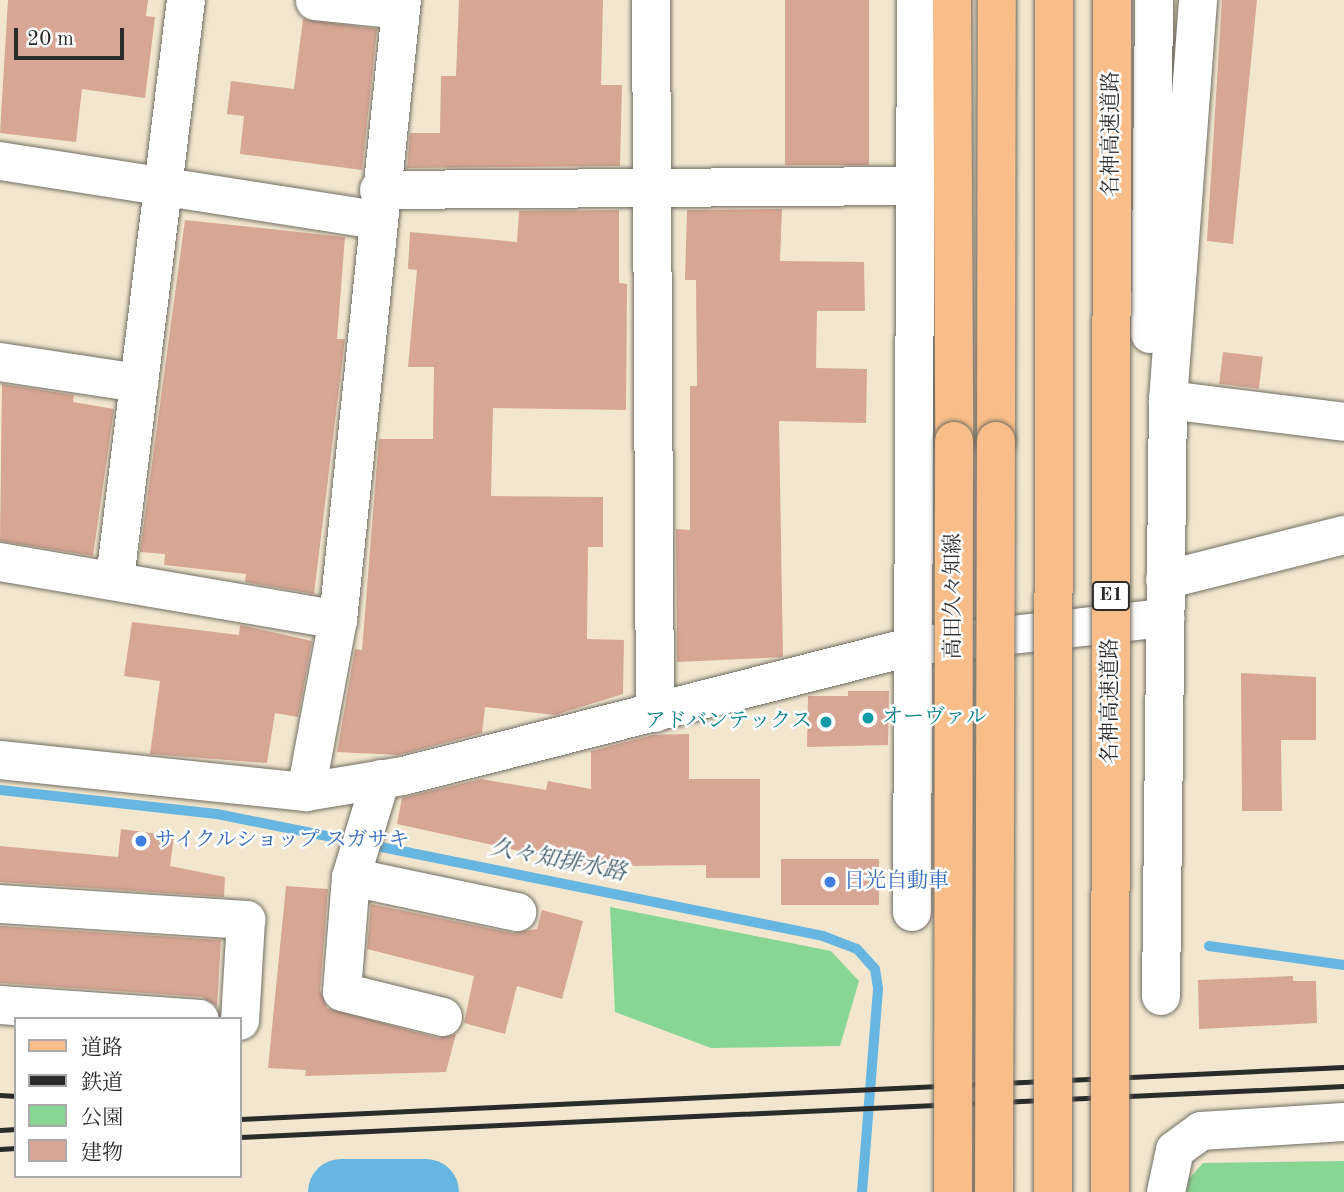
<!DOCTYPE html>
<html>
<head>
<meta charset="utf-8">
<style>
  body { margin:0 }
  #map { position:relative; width:1344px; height:1192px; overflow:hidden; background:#f2e7ce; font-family:"Old Standard TT","Noto Serif JP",serif }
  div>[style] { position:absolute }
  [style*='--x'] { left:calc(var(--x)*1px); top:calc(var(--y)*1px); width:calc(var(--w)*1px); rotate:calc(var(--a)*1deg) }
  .green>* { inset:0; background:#88d694 }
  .stream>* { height:10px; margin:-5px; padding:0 5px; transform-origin:5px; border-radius:5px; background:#66b6e1 }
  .river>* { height:66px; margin:-33px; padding:0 33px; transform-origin:33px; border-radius:33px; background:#66b6e1 }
  .building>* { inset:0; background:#d7a694; transform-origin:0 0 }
  .roads { filter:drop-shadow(0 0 2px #716d64) drop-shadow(0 0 2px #716d64) }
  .minor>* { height:38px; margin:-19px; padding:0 19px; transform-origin:19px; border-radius:19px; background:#fff }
  .major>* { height:38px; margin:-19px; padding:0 19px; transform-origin:19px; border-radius:19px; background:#f8bd88 }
  .rail>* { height:5px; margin:-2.5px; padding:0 2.5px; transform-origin:2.5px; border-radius:2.5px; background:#2b2b2b }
  .bridges { filter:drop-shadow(0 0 2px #716d64) drop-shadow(0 0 2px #716d64) }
  .major-bridge>* { height:38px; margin:-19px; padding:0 19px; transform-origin:19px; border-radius:19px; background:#f8bd88 }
  .highway-bridge>* { height:38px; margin:-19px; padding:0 19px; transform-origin:19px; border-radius:19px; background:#f8bd88 }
  .dots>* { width:19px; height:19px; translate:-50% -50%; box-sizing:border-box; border:4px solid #fff; border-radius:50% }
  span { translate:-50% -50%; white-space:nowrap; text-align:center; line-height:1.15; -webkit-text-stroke:5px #fff; paint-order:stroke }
  .shield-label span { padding:2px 5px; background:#fff; border:2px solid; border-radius:5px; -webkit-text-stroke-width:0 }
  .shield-label { font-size:19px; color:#2b2b2b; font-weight:700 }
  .street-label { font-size:21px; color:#2b2b2b }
  .culture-label { font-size:21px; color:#0d838f }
  .left { translate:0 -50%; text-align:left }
  .right { translate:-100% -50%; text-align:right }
  .shop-label { font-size:21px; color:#366cbe }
  .water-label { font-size:23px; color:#405c6b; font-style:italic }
  .legend { position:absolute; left:14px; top:1017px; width:228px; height:161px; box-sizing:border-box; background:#fff; border:2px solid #aaa; margin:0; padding:9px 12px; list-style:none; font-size:21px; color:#2b2b2b }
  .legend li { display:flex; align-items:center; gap:14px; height:35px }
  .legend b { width:35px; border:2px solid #aaa }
  .scale { position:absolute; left:14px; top:28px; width:110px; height:32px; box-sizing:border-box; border:4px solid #2b2b2b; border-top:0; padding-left:9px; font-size:21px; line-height:24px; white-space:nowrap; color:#2b2b2b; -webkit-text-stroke:5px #fff; paint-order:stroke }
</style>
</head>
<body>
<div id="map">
  <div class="green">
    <i style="clip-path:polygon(610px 907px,831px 951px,859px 981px,840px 1046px,711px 1048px,615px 1012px)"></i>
    <i style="clip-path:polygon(1344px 1161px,1344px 1192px,1187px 1192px,1188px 1180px,1203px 1163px)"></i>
  </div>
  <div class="stream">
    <i style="--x:0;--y:790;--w:218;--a:6.3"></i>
    <i style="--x:217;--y:814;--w:618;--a:11.38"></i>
    <i style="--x:823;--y:936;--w:36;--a:21"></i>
    <i style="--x:857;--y:949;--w:27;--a:48"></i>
    <i style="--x:875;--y:969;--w:20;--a:81"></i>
    <i style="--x:878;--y:989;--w:204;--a:94.5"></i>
    <i style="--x:1209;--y:946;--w:136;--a:8"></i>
  </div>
  <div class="river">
    <i style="--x:341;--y:1192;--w:85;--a:0"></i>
  </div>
  <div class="building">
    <i style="clip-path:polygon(8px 0,148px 0,146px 16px,155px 17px,145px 98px,82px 89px,76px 142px,0 133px)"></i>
    <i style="clip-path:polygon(459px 0,603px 0,601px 85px,622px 85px,620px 166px,407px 168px,410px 133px,440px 133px,441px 76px,456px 76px)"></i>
    <i style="left:785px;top:0;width:84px;height:165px"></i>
    <i style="clip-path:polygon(1222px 0,1257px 0,1233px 244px,1207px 241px)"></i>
    <i style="clip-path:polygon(303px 19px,377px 29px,362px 170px,240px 154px,244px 116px,227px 114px,231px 81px,294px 89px)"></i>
    <i style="clip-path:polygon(782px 209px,780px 261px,864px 262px,865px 311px,817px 311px,816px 368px,867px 369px,866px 423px,779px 421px,783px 657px,677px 662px,676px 529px,690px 530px,690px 386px,697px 386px,696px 280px,685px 280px,687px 210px)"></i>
    <i style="clip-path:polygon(619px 210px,619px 283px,627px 284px,626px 410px,493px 408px,491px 496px,603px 497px,603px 547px,588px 547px,587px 639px,624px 640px,623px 694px,555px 715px,485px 707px,482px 733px,399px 755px,337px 752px,355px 649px,362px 650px,379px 439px,433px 439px,434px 367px,408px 367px,417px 270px,408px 269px,410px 232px,517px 242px,519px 211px)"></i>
    <i style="clip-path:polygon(185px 220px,345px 237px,337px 339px,345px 339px,314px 594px,245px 582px,246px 574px,164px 565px,165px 554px,140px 552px)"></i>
    <i style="left:1223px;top:352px;width:40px;height:32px;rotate:7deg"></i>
    <i style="clip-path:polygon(2px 384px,74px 395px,73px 402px,114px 409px,93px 556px,0 541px)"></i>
    <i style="clip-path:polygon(132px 622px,239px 635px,240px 625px,312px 641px,298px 717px,275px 713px,267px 763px,150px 754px,160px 681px,124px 676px)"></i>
    <i style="clip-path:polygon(1241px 673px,1316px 677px,1316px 740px,1281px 740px,1282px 811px,1242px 811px)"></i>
    <i style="clip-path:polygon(848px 691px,889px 691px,888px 745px,807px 747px,808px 696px,848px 696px)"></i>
    <i style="clip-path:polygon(689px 734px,689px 779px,760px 779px,760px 878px,706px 878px,706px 865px,554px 867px,556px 859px,397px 824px,402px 798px,481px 779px,546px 790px,548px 781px,591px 789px,591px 751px,653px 735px)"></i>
    <i style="clip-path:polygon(121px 829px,174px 836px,170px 866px,225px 877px,224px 897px,0 882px,0 846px,118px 857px)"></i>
    <i style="left:781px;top:859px;width:98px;height:46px"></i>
    <i style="clip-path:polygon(286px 886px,328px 889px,320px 990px,327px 1008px,438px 1038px,456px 1034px,446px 1072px,305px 1076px,306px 1070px,268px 1068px)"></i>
    <i style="clip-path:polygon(371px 904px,512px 933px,537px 929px,542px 910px,583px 921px,562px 999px,517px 986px,505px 1034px,464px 1023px,474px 976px,367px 949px)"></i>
    <i style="clip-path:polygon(0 926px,221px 940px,217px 1006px,202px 997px,0 983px)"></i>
    <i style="clip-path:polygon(1293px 976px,1293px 981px,1316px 981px,1317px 1023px,1199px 1029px,1198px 980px)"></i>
  </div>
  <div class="roads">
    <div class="minor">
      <i style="--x:651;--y:0;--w:713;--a:89.68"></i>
      <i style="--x:315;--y:1;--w:86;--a:6"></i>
      <i style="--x:0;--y:161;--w:380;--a:8.9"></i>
      <i style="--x:379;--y:190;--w:537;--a:-0.43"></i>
      <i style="--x:1150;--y:334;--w:334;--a:-89.3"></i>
      <i style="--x:0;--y:362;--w:141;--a:8.6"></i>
      <i style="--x:1168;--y:400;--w:177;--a:7.1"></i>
      <i style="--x:0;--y:562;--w:343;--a:9.7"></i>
      <i style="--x:115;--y:579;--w:583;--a:-83.01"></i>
      <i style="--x:1165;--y:580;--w:185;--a:-14.1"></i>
      <i style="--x:0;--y:760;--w:308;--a:6"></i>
      <i style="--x:306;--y:792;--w:98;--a:-9.4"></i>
      <i style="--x:403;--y:776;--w:527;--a:-14.27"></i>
      <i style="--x:914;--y:646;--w:253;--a:-6.4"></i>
      <i style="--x:381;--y:779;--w:102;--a:107"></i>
      <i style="--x:351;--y:877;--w:170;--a:11.9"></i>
      <i style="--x:306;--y:792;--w:175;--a:-79.5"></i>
      <i style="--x:338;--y:620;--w:623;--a:-84.11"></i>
      <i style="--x:351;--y:877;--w:115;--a:94.5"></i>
      <i style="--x:342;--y:992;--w:104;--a:13.9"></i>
      <i style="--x:0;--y:904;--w:247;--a:3.7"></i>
      <i style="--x:246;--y:920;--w:101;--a:93.4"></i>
      <i style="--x:912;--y:912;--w:912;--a:-89.75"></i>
      <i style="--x:1161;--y:996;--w:596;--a:-89.33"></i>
      <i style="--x:1168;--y:400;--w:401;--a:-85.7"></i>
      <i style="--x:0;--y:1005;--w:200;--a:4"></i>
      <i style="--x:1166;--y:1192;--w:43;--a:-77.9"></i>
      <i style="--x:1175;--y:1150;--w:32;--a:-36"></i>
      <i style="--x:1201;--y:1131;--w:143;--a:-3.6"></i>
    </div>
    <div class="major">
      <i style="--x:952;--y:0;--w:441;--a:89.7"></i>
      <i style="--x:996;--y:441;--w:441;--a:-89.9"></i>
    </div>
  </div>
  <div class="rail">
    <i style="--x:0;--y:1095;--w:16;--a:4"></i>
    <i style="--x:240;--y:1119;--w:1105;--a:-2.7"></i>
    <i style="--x:0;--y:1130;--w:16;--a:-4"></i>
    <i style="--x:240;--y:1137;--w:1105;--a:-2.64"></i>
    <i style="--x:0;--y:1149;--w:16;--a:-4"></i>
  </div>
  <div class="bridges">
    <div class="major-bridge">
      <i style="--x:953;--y:1192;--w:751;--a:-89.92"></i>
      <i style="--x:994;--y:1192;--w:751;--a:-89.85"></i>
    </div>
    <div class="highway-bridge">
      <i style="--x:1053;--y:1192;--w:1192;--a:-89.95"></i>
      <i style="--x:1110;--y:1192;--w:1192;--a:-89.9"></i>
    </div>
  </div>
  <div class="dots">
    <i style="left:868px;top:718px;background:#0f9aa8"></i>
    <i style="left:826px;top:722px;background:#0f9aa8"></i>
    <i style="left:141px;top:841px;background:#3f7fe0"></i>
    <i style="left:830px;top:882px;background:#3f7fe0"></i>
  </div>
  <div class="shield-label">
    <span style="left:1111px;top:596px">E1</span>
  </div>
  <div class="street-label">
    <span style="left:1112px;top:134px;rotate:-90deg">名神高速道路</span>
    <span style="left:954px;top:596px;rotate:-90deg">高田久々知線</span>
    <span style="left:1111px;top:701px;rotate:-90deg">名神高速道路</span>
  </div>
  <div class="culture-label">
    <span class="left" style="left:882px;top:718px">オーヴァル</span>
    <span class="right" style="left:812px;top:722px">アドバンテックス</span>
  </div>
  <div class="shop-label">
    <span class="left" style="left:155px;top:841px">サイクルショップ スガサキ</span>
    <span class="left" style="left:844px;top:882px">日光自動車</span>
  </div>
  <div class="water-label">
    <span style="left:558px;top:861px;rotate:11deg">久々知排水路</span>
  </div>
  <ul class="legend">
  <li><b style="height:9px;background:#f8bd88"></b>道路</li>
  <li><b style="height:9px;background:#2b2b2b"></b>鉄道</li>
  <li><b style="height:19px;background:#88d694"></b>公園</li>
  <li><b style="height:19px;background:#d7a694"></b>建物</li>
  </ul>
  <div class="scale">20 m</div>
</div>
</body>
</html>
